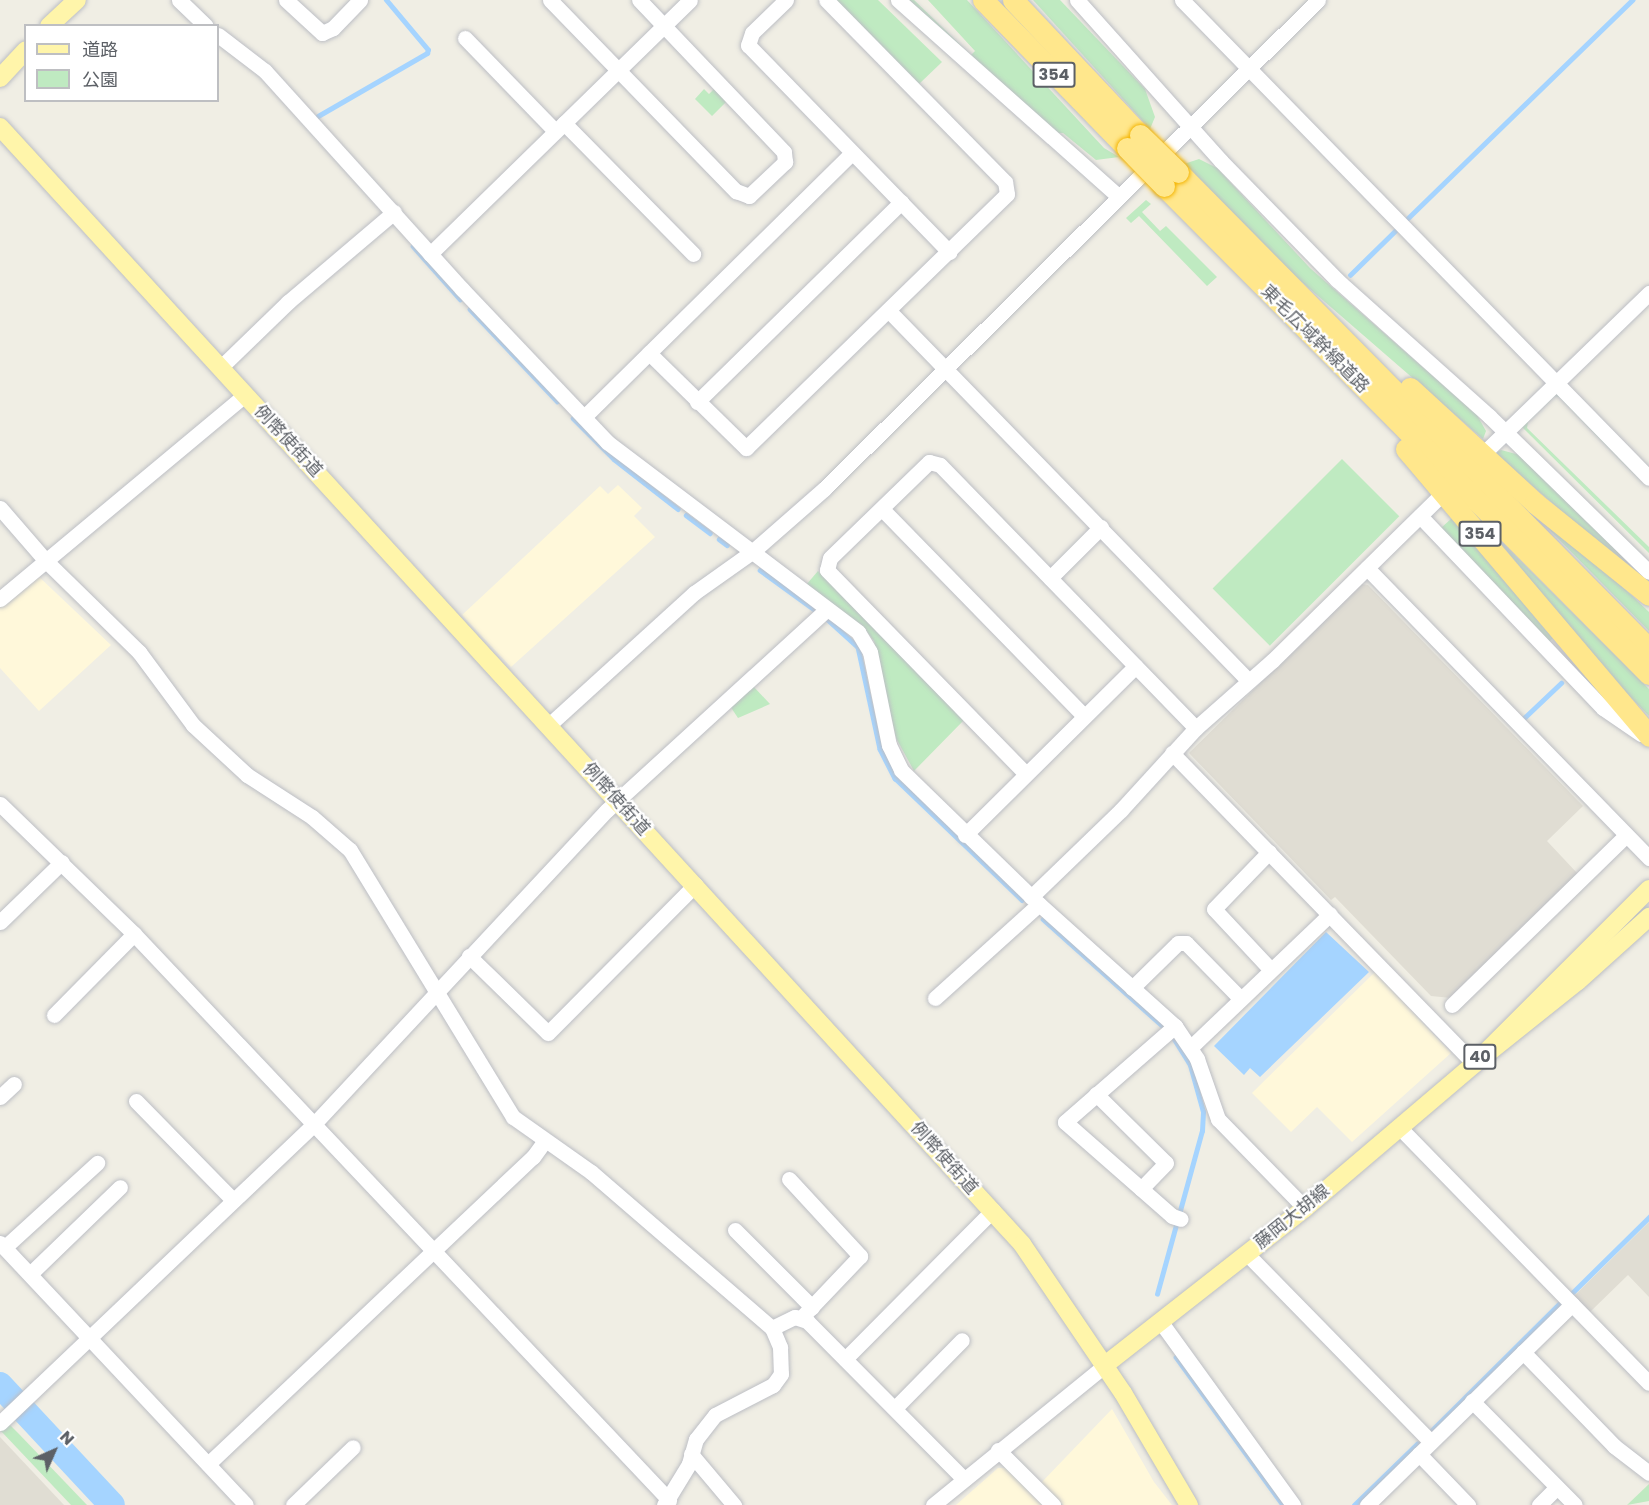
<!DOCTYPE html>
<html>
<head>
<meta charset="utf-8">
<style>
  body { margin:0 }
  #map { position:relative; width:1649px; height:1505px; overflow:hidden; background:#f0eee4; font-family:Poppins,"Noto Sans JP",sans-serif }
  div>[style] { position:absolute }
  [style*='--x'] { left:calc(var(--x)*1px); top:calc(var(--y)*1px); width:calc(var(--w)*1px); rotate:calc(var(--a)*1deg) }
  .commercial>* { inset:0; background:#fff8da }
  .education>* { inset:0; background:#e0ddd3 }
  .green>* { inset:0; background:#bfeac1; transform-origin:0 0 }
  .water>* { inset:0; background:#a5d4ff }
  .stream>* { height:4.5px; margin:-2.25px; padding:0 2.25px; transform-origin:2.25px; border-radius:2.25px; background:#a5d4ff }
  .river>* { height:26px; margin:-13px; padding:0 13px; transform-origin:13px; border-radius:13px; background:#a5d4ff }
  .roads { filter:drop-shadow(0 0 2px #bcbec4) drop-shadow(0 0 2px #bcbec4) }
  .minor>* { height:15px; margin:-7.5px; padding:0 7.5px; transform-origin:7.5px; border-radius:7.5px; background:#fff }
  .major>* { height:18px; margin:-9px; padding:0 9px; transform-origin:9px; border-radius:9px; background:#fff5aa }
  .highway>* { height:21px; margin:-10.5px; padding:0 10.5px; transform-origin:10.5px; border-radius:10.5px; background:#ffe78c }
  .bridges { filter:drop-shadow(0 0 2px #f4b400) drop-shadow(0 0 2px #f4b400) }
  .highway-bridge>* { height:21px; margin:-10.5px; padding:0 10.5px; transform-origin:10.5px; border-radius:10.5px; background:#ffe78c }
  span { translate:-50% -50%; white-space:nowrap; text-align:center; line-height:1.15; -webkit-text-stroke:4.5px #fff; paint-order:stroke }
  .shield-label span { padding:2px 4px; background:#fff; border:2px solid; border-radius:4px; -webkit-text-stroke-width:0 }
  .shield-label { font-size:16px; color:#5c6066; font-weight:700 }
  .street-label { font-size:18px; color:#5c6066 }
  .legend { position:absolute; left:24px; top:24px; width:195px; height:78px; box-sizing:border-box; background:#fff; border:2px solid #bebfc2; margin:0; padding:8px 10px; list-style:none; font-size:18px; color:#5c6066 }
  .legend li { display:flex; align-items:center; gap:12px; height:30px }
  .legend b { width:30px; border:2px solid #bebfc2 }
  .north { position:absolute; left:24px; top:1421px; width:60px; height:60px; -webkit-text-stroke:4px #fff; paint-order:stroke; rotate:45deg; font-size:16px; font-weight:700; line-height:24px; text-align:center; color:#5c6066 }
  .north::after { content:''; display:block; margin:auto; width:21px; height:27px; background:#5c6066; clip-path:polygon(50% 0,100% 100%,50% 72%,0 100%) }
</style>
</head>
<body>
<div id="map">
  <div class="commercial">
    <i style="clip-path:polygon(618px 485px,642px 508px,634px 516px,655px 537px,511px 667px,462px 615px,600px 486px,608px 494px)"></i>
    <i style="clip-path:polygon(36px 574px,111px 645px,39px 711px,0 668px,0 608px)"></i>
    <i style="clip-path:polygon(1375px 972px,1451px 1053px,1352px 1142px,1317px 1107px,1291px 1132px,1252px 1093px)"></i>
    <i style="clip-path:polygon(1112px 1409px,1154px 1482px,1172px 1505px,1063px 1505px,1041px 1483px)"></i>
    <i style="clip-path:polygon(998px 1468px,1006px 1468px,1043px 1505px,956px 1505px)"></i>
  </div>
  <div class="education">
    <i style="clip-path:polygon(1361px 584px,1368px 585px,1583px 806px,1547px 841px,1578px 874px,1451px 998px,1431px 996px,1335px 897px,1331px 900px,1189px 753px)"></i>
    <i style="clip-path:polygon(1649px 1222px,1649px 1297px,1628px 1275px,1590px 1312px,1574px 1296px)"></i>
    <i style="clip-path:polygon(0 1437px,64px 1505px,0 1505px)"></i>
  </div>
  <div class="green">
    <i style="clip-path:polygon(835px 0,878px 0,942px 62px,918px 85px)"></i>
    <i style="clip-path:polygon(908px 0,914px 0,971px 55px,975px 51px,928px 0,967px 0,1104px 148px,1119px 157px,1096px 160px,1063px 133px,1057px 133px)"></i>
    <i style="clip-path:polygon(1033px 0,1060px 0,1145px 89px,1155px 117px,1150px 129px)"></i>
    <i style="clip-path:polygon(704px 89px,709px 94px,714px 89px,726px 102px,712px 116px,695px 99px)"></i>
    <i style="clip-path:polygon(1199px 159px,1217px 168px,1310px 268px,1477px 415px,1486px 431px,1483px 439px,1295px 276px,1184px 164px)"></i>
    <i style="clip-path:polygon(1146px 200px,1151px 204px,1142px 212px,1160px 231px,1166px 226px,1217px 277px,1207px 286px,1139px 216px,1131px 223px,1126px 218px)"></i>
    <i style="clip-path:polygon(1553px 394px,1558px 394px,1649px 490px,1559px 397px,1555px 396px,1528px 422px,1527px 428px,1649px 547px,1649px 553px,1521px 426px)"></i>
    <i style="clip-path:polygon(1501px 450px,1520px 455px,1649px 581px,1649px 586px,1495px 454px)"></i>
    <i style="left:1342px;top:459px;width:81px;height:183px;rotate:45deg"></i>
    <i style="clip-path:polygon(1533px 513px,1606px 571px,1649px 612px,1649px 631px)"></i>
    <i style="clip-path:polygon(1452px 518px,1554px 637px,1548px 643px,1441px 528px)"></i>
    <i style="clip-path:polygon(1494px 535px,1649px 689px,1649px 716px,1605px 671px)"></i>
    <i style="clip-path:polygon(818px 571px,964px 720px,914px 771px,896px 738px,874px 641px,865px 629px,806px 585px)"></i>
    <i style="clip-path:polygon(753px 686px,770px 704px,738px 718px,730px 706px)"></i>
    <i style="clip-path:polygon(8px 1423px,19px 1434px,87px 1505px,71px 1505px,0 1430px)"></i>
    <i style="clip-path:polygon(1649px 1484px,1649px 1501px,1627px 1505px)"></i>
  </div>
  <div class="water">
    <i style="clip-path:polygon(1326px 932px,1369px 972px,1260px 1077px,1250px 1068px,1244px 1075px,1214px 1046px)"></i>
  </div>
  <div class="stream">
    <i style="--x:318;--y:116;--w:126;--a:-30"></i>
    <i style="--x:427;--y:53;--w:3;--a:-72"></i>
    <i style="--x:428;--y:50;--w:65;--a:-130"></i>
    <i style="--x:1408;--y:218;--w:313;--a:-44.2"></i>
    <i style="--x:413;--y:246;--w:71;--a:48.4"></i>
    <i style="--x:1350;--y:275;--w:63;--a:-44.4"></i>
    <i style="--x:470;--y:309;--w:127;--a:46.6"></i>
    <i style="--x:573;--y:418;--w:58;--a:45"></i>
    <i style="--x:614;--y:459;--w:81;--a:38"></i>
    <i style="--x:686;--y:515;--w:30;--a:37"></i>
    <i style="--x:719;--y:539;--w:10;--a:37"></i>
    <i style="--x:760;--y:570;--w:68;--a:36"></i>
    <i style="--x:826;--y:618;--w:43;--a:42.2"></i>
    <i style="--x:858;--y:647;--w:104;--a:77.8"></i>
    <i style="--x:880;--y:749;--w:33;--a:63"></i>
    <i style="--x:895;--y:778;--w:176;--a:43.8"></i>
    <i style="--x:1524;--y:718;--w:51;--a:-43.4"></i>
    <i style="--x:1043;--y:919;--w:162;--a:41.8"></i>
    <i style="--x:1573;--y:1292;--w:107;--a:-44.6"></i>
    <i style="--x:1157;--y:1294;--w:169;--a:-74.6"></i>
    <i style="--x:1202;--y:1131;--w:19;--a:-87"></i>
    <i style="--x:1203;--y:1112;--w:49;--a:-105.5"></i>
    <i style="--x:1190;--y:1065;--w:36;--a:-122"></i>
    <i style="--x:1176;--y:1357;--w:183;--a:54.1"></i>
    <i style="--x:1431;--y:1431;--w:180;--a:-44.8"></i>
    <i style="--x:1354;--y:1505;--w:88;--a:-44.1"></i>
  </div>
  <div class="river">
    <i style="--x:0;--y:1385;--w:164;--a:47"></i>
  </div>
  <div class="roads">
    <div class="minor">
      <i style="--x:179;--y:0;--w:37;--a:44"></i>
      <i style="--x:286;--y:0;--w:49;--a:42.5"></i>
      <i style="--x:322;--y:33;--w:12;--a:-24"></i>
      <i style="--x:333;--y:28;--w:39;--a:-46"></i>
      <i style="--x:550;--y:0;--w:267;--a:45.8"></i>
      <i style="--x:736;--y:191;--w:14;--a:21"></i>
      <i style="--x:749;--y:196;--w:50;--a:-43.4"></i>
      <i style="--x:785;--y:162;--w:10;--a:-96"></i>
      <i style="--x:784;--y:152;--w:210;--a:-133.6"></i>
      <i style="--x:786;--y:0;--w:47;--a:135.9"></i>
      <i style="--x:752;--y:33;--w:13;--a:108"></i>
      <i style="--x:748;--y:45;--w:289;--a:45.8"></i>
      <i style="--x:898;--y:0;--w:293;--a:41.7"></i>
      <i style="--x:1077;--y:0;--w:216;--a:48.2"></i>
      <i style="--x:1221;--y:161;--w:166;--a:45.7"></i>
      <i style="--x:1337;--y:280;--w:204;--a:41.8"></i>
      <i style="--x:1489;--y:416;--w:223;--a:44.3"></i>
      <i style="--x:1182;--y:0;--w:668;--a:45.67"></i>
      <i style="--x:218;--y:35;--w:59;--a:37.5"></i>
      <i style="--x:265;--y:71;--w:294;--a:47.9"></i>
      <i style="--x:462;--y:289;--w:211;--a:46.5"></i>
      <i style="--x:607;--y:442;--w:315;--a:37.1"></i>
      <i style="--x:858;--y:632;--w:23;--a:59"></i>
      <i style="--x:870;--y:652;--w:95;--a:78.5"></i>
      <i style="--x:889;--y:745;--w:28;--a:64"></i>
      <i style="--x:901;--y:770;--w:192;--a:44.2"></i>
      <i style="--x:1039;--y:904;--w:183;--a:41.9"></i>
      <i style="--x:1175;--y:1026;--w:40;--a:56"></i>
      <i style="--x:1197;--y:1059;--w:64;--a:70.7"></i>
      <i style="--x:1218;--y:1119;--w:124;--a:45.7"></i>
      <i style="--x:465;--y:38;--w:129;--a:45.9"></i>
      <i style="--x:564;--y:123;--w:184;--a:45.4"></i>
      <i style="--x:430;--y:254;--w:363;--a:-44.3"></i>
      <i style="--x:889;--y:311;--w:515;--a:45.79"></i>
      <i style="--x:649;--y:353;--w:136;--a:44.4"></i>
      <i style="--x:746;--y:448;--w:364;--a:-44.2"></i>
      <i style="--x:1007;--y:194;--w:12;--a:-99"></i>
      <i style="--x:1005;--y:182;--w:255;--a:-134.5"></i>
      <i style="--x:220;--y:368;--w:95;--a:-44.1"></i>
      <i style="--x:288;--y:302;--w:139;--a:-40.3"></i>
      <i style="--x:697;--y:402;--w:286;--a:-44.4"></i>
      <i style="--x:584;--y:417;--w:376;--a:-44.6"></i>
      <i style="--x:1489;--y:448;--w:223;--a:-44.1"></i>
      <i style="--x:0;--y:508;--w:69;--a:49.1"></i>
      <i style="--x:45;--y:560;--w:132;--a:44.4"></i>
      <i style="--x:139;--y:652;--w:91;--a:53.5"></i>
      <i style="--x:193;--y:725;--w:74;--a:42.8"></i>
      <i style="--x:247;--y:775;--w:77;--a:32.9"></i>
      <i style="--x:312;--y:817;--w:50;--a:41"></i>
      <i style="--x:350;--y:850;--w:313;--a:58.6"></i>
      <i style="--x:513;--y:1117;--w:95;--a:35.2"></i>
      <i style="--x:591;--y:1172;--w:239;--a:40.8"></i>
      <i style="--x:772;--y:1328;--w:21;--a:67"></i>
      <i style="--x:780;--y:1347;--w:27;--a:88"></i>
      <i style="--x:781;--y:1374;--w:14;--a:126"></i>
      <i style="--x:773;--y:1385;--w:65;--a:152.7"></i>
      <i style="--x:715;--y:1415;--w:31;--a:128"></i>
      <i style="--x:696;--y:1439;--w:26;--a:106"></i>
      <i style="--x:689;--y:1464;--w:48;--a:121.4"></i>
      <i style="--x:882;--y:509;--w:289;--a:45.7"></i>
      <i style="--x:1420;--y:516;--w:265;--a:46.4"></i>
      <i style="--x:1603;--y:708;--w:46;--a:34.4"></i>
      <i style="--x:1367;--y:568;--w:405;--a:45.8"></i>
      <i style="--x:1050;--y:578;--w:72;--a:-45"></i>
      <i style="--x:0;--y:599;--w:319;--a:-39.8"></i>
      <i style="--x:549;--y:725;--w:196;--a:-42.3"></i>
      <i style="--x:694;--y:593;--w:71;--a:-35.3"></i>
      <i style="--x:752;--y:552;--w:96;--a:-41.2"></i>
      <i style="--x:824;--y:489;--w:695;--a:-44.71"></i>
      <i style="--x:1172;--y:753;--w:434;--a:45.8"></i>
      <i style="--x:1026;--y:774;--w:285;--a:-134.3"></i>
      <i style="--x:827;--y:570;--w:12;--a:-76"></i>
      <i style="--x:830;--y:558;--w:138;--a:-44.1"></i>
      <i style="--x:929;--y:462;--w:11;--a:15"></i>
      <i style="--x:940;--y:465;--w:367;--a:45.8"></i>
      <i style="--x:0;--y:804;--w:187;--a:44.1"></i>
      <i style="--x:134;--y:934;--w:779;--a:46.61"></i>
      <i style="--x:965;--y:835;--w:240;--a:-44.7"></i>
      <i style="--x:1269;--y:852;--w:79;--a:134"></i>
      <i style="--x:1214;--y:909;--w:83;--a:46.9"></i>
      <i style="--x:1031;--y:897;--w:125;--a:-44"></i>
      <i style="--x:1121;--y:810;--w:111;--a:-47.6"></i>
      <i style="--x:1196;--y:728;--w:101;--a:-41.4"></i>
      <i style="--x:1272;--y:661;--w:235;--a:-44.5"></i>
      <i style="--x:0;--y:922;--w:86;--a:-44.1"></i>
      <i style="--x:469;--y:956;--w:110;--a:44.3"></i>
      <i style="--x:548;--y:1033;--w:209;--a:-45.2"></i>
      <i style="--x:1132;--y:988;--w:64;--a:-44.4"></i>
      <i style="--x:1178;--y:943;--w:8;--a:0"></i>
      <i style="--x:1186;--y:943;--w:78;--a:45.5"></i>
      <i style="--x:935;--y:998;--w:140;--a:-42.1"></i>
      <i style="--x:1452;--y:1005;--w:243;--a:-44.3"></i>
      <i style="--x:54;--y:1015;--w:114;--a:-45.4"></i>
      <i style="--x:1175;--y:1026;--w:146;--a:138.9"></i>
      <i style="--x:1065;--y:1122;--w:142;--a:41.3"></i>
      <i style="--x:1172;--y:1216;--w:9;--a:18"></i>
      <i style="--x:1191;--y:1047;--w:192;--a:-43.7"></i>
      <i style="--x:1096;--y:1094;--w:98;--a:44.6"></i>
      <i style="--x:1166;--y:1163;--w:36;--a:134"></i>
      <i style="--x:0;--y:1097;--w:19;--a:-43"></i>
      <i style="--x:136;--y:1101;--w:139;--a:45.6"></i>
      <i style="--x:1400;--y:1128;--w:356;--a:45.7"></i>
      <i style="--x:789;--y:1179;--w:105;--a:47.3"></i>
      <i style="--x:860;--y:1256;--w:84;--a:133.6"></i>
      <i style="--x:735;--y:1230;--w:109;--a:45"></i>
      <i style="--x:0;--y:1243;--w:359;--a:46.8"></i>
      <i style="--x:5;--y:1247;--w:125;--a:-42.4"></i>
      <i style="--x:1247;--y:1254;--w:263;--a:45.6"></i>
      <i style="--x:30;--y:1274;--w:125;--a:-44"></i>
      <i style="--x:1160;--y:1321;--w:227;--a:54.1"></i>
      <i style="--x:772;--y:1328;--w:25;--a:-26"></i>
      <i style="--x:795;--y:1317;--w:13;--a:18"></i>
      <i style="--x:807;--y:1321;--w:223;--a:45.2"></i>
      <i style="--x:1523;--y:1352;--w:131;--a:45.9"></i>
      <i style="--x:1614;--y:1446;--w:44;--a:37.6"></i>
      <i style="--x:845;--y:1359;--w:210;--a:-45.2"></i>
      <i style="--x:1472;--y:1401;--w:146;--a:45.3"></i>
      <i style="--x:895;--y:1408;--w:95;--a:-45.4"></i>
      <i style="--x:0;--y:1423;--w:434;--a:-43.6"></i>
      <i style="--x:314;--y:1124;--w:429;--a:-47"></i>
      <i style="--x:607;--y:810;--w:298;--a:-42.4"></i>
      <i style="--x:998;--y:1450;--w:78;--a:45"></i>
      <i style="--x:691;--y:1454;--w:67;--a:49.9"></i>
      <i style="--x:1419;--y:1454;--w:71;--a:46.1"></i>
      <i style="--x:208;--y:1464;--w:447;--a:-43.4"></i>
      <i style="--x:533;--y:1157;--w:19;--a:-54"></i>
      <i style="--x:293;--y:1505;--w:83;--a:-44"></i>
      <i style="--x:933;--y:1505;--w:222;--a:-39.1"></i>
      <i style="--x:1367;--y:1505;--w:287;--a:-44.4"></i>
      <i style="--x:1539;--y:1505;--w:25;--a:-45"></i>
    </div>
    <div class="major">
      <i style="--x:49;--y:26;--w:38;--a:-43"></i>
      <i style="--x:0;--y:78;--w:38;--a:-47"></i>
      <i style="--x:0;--y:127;--w:1514;--a:47.54"></i>
      <i style="--x:1022;--y:1244;--w:180;--a:55.9"></i>
      <i style="--x:1123;--y:1393;--w:130;--a:59.5"></i>
      <i style="--x:1649;--y:889;--w:247;--a:135"></i>
      <i style="--x:1474;--y:1064;--w:133;--a:-38.6"></i>
      <i style="--x:1578;--y:981;--w:96;--a:-42"></i>
      <i style="--x:1105;--y:1365;--w:254;--a:-38.1"></i>
      <i style="--x:1305;--y:1208;--w:222;--a:-40.4"></i>
    </div>
    <div class="highway">
      <i style="--x:983;--y:0;--w:206;--a:45.8"></i>
      <i style="--x:1013;--y:0;--w:185;--a:46.7"></i>
      <i style="--x:1178;--y:172;--w:670;--a:45.36"></i>
      <i style="--x:1164;--y:186;--w:688;--a:45.18"></i>
      <i style="--x:1410;--y:388;--w:170;--a:42.6"></i>
      <i style="--x:1535;--y:503;--w:146;--a:38.9"></i>
      <i style="--x:1406;--y:449;--w:376;--a:49.7"></i>
    </div>
  </div>
  <div class="bridges">
    <div class="highway-bridge">
      <i style="--x:1140;--y:135;--w:53;--a:44.2"></i>
      <i style="--x:1127;--y:148;--w:53;--a:45.8"></i>
    </div>
  </div>
  <div class="shield-label">
    <span style="left:1054px;top:75px">354</span>
    <span style="left:1480px;top:534px">354</span>
    <span style="left:1480px;top:1057px">40</span>
  </div>
  <div class="street-label">
    <span style="left:1315px;top:339px;rotate:45deg">東毛広域幹線道路</span>
    <span style="left:288px;top:441px;rotate:47deg">例幣使街道</span>
    <span style="left:616px;top:799px;rotate:48deg">例幣使街道</span>
    <span style="left:944px;top:1158px;rotate:48deg">例幣使街道</span>
    <span style="left:1292px;top:1217px;rotate:-39deg">藤岡大胡線</span>
  </div>
  <ul class="legend">
  <li><b style="height:8px;background:#fff5aa"></b>道路</li>
  <li><b style="height:16px;background:#bfeac1"></b>公園</li>
  </ul>
  <div class="north">N</div>
</div>
</body>
</html>
